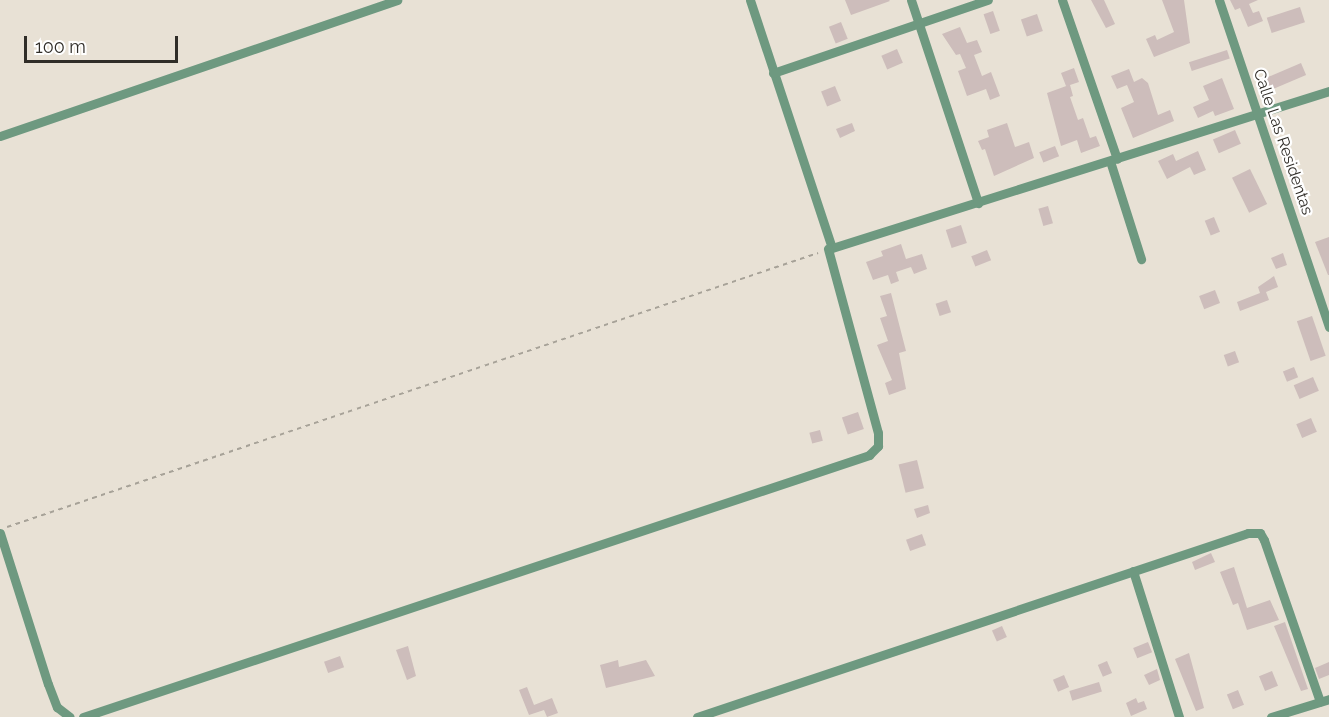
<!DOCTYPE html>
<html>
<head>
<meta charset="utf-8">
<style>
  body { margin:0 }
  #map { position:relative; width:1329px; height:717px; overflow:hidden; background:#e8e1d5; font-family:Raleway,sans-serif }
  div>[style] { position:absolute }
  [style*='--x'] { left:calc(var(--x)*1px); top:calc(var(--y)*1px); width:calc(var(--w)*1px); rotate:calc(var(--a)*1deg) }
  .building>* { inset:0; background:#cdbdbb; transform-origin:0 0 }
  .path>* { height:1.5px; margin-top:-0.75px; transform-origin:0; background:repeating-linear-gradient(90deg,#a7a298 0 4.5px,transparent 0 9px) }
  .minor>* { height:9px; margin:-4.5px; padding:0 4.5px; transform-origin:4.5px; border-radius:4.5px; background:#6e9980 }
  span { translate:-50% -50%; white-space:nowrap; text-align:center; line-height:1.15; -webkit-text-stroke:4.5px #fff; paint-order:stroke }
  .street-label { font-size:16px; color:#302d28 }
  .scale { position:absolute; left:24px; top:36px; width:154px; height:27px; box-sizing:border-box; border:3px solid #302d28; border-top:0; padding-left:8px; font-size:18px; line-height:21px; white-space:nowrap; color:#302d28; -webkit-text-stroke:4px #fff; paint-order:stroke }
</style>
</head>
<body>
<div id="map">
  <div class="building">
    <i style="clip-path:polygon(845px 0,889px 0,890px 1px,851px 15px)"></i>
    <i style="clip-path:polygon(1091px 0,1104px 0,1115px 24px,1106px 28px)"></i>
    <i style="clip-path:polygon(1162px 0,1184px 0,1190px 43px,1154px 57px,1146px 39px,1155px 35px,1157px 40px,1174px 32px)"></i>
    <i style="clip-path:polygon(1230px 0,1258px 0,1249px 4px,1253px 13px,1259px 11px,1263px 21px,1248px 27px,1240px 8px,1235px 10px)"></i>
    <i style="left:1300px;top:7px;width:16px;height:35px;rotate:72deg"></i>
    <i style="left:993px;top:11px;width:21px;height:10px;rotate:71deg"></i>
    <i style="left:1037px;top:14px;width:18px;height:17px;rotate:71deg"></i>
    <i style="left:841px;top:22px;width:18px;height:13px;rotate:68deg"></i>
    <i style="clip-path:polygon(960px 27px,967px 43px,977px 40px,982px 52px,974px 55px,982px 76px,991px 72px,1000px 96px,990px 100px,986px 89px,967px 96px,958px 71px,966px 68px,960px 54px,956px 55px,942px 34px)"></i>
    <i style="left:897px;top:49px;width:15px;height:17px;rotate:67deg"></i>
    <i style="left:1227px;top:50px;width:9px;height:40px;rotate:72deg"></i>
    <i style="left:1301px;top:63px;width:13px;height:39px;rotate:67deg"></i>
    <i style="clip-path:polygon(1074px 68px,1079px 82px,1070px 85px,1073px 96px,1070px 97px,1078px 120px,1083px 118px,1090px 138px,1096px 136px,1100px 146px,1081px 153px,1077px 140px,1061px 146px,1047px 93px,1069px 85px,1066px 86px,1061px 73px)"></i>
    <i style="clip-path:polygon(1129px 69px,1134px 82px,1142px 78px,1148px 83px,1158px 115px,1170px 110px,1174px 121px,1133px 138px,1121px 108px,1134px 102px,1127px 85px,1117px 89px,1111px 76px)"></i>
    <i style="clip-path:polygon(1222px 78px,1234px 109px,1215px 116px,1213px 111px,1198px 118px,1193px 107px,1209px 100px,1203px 86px)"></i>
    <i style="left:835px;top:86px;width:16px;height:15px;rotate:68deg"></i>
    <i style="clip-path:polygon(852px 123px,855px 131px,840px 138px,836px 129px)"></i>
    <i style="clip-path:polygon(1007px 123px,1015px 147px,1029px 142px,1034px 158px,994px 176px,985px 149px,982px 150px,978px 141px,989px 137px,987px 130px)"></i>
    <i style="left:1235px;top:130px;width:15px;height:24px;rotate:67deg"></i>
    <i style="left:1055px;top:146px;width:11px;height:17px;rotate:68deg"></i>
    <i style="clip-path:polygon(1198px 151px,1206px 170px,1194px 175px,1190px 167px,1167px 179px,1158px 161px,1173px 154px,1176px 161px)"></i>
    <i style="left:1250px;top:169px;width:39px;height:20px;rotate:64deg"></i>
    <i style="left:1048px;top:206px;width:18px;height:10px;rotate:74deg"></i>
    <i style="left:1214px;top:217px;width:16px;height:10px;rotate:68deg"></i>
    <i style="left:961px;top:225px;width:19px;height:16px;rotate:72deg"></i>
    <i style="clip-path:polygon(1329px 237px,1329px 275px,1328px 275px,1315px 242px)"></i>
    <i style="clip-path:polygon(901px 244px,906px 259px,922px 254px,927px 269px,914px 274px,911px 267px,896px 272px,899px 281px,891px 284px,888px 275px,873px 280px,866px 262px,883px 256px,881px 251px)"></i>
    <i style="left:987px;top:250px;width:11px;height:17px;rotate:68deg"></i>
    <i style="clip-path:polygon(1283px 253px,1287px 265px,1276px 269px,1271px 258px)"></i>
    <i style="clip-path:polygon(1274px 276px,1278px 287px,1266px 292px,1269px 300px,1240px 311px,1237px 302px,1260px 293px,1258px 287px)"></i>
    <i style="left:1215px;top:290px;width:14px;height:17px;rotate:69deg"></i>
    <i style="clip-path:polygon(891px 293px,906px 351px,899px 353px,906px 389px,889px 395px,885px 383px,892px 380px,877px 345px,888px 341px,880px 318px,887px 316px,880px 296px)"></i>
    <i style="left:947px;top:300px;width:13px;height:12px;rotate:72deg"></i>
    <i style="left:1312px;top:316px;width:42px;height:16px;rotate:71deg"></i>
    <i style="left:1235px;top:351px;width:12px;height:12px;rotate:70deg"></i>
    <i style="left:1294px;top:367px;width:11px;height:12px;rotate:68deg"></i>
    <i style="left:1313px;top:377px;width:15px;height:21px;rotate:67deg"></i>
    <i style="left:858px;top:412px;width:18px;height:17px;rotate:71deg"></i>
    <i style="left:1311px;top:418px;width:15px;height:16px;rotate:67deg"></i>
    <i style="left:820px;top:430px;width:11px;height:11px;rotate:75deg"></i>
    <i style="left:917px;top:460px;width:29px;height:19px;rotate:76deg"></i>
    <i style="clip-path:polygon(928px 505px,930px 513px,917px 518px,914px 509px)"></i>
    <i style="left:922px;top:534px;width:12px;height:17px;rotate:70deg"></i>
    <i style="clip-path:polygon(1211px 553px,1215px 562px,1195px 570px,1192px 562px)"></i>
    <i style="clip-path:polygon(1234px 567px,1247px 608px,1270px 600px,1279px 620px,1247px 630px,1238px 603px,1233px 605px,1220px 572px)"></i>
    <i style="clip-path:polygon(1285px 622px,1308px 689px,1301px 691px,1274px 626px)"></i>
    <i style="left:1002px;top:626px;width:12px;height:11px;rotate:66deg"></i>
    <i style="left:1148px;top:642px;width:11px;height:16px;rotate:68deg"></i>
    <i style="clip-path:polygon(408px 646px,416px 676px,407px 680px,396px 650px)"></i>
    <i style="clip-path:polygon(1189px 653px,1204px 708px,1196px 711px,1175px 659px)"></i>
    <i style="left:340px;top:656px;width:12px;height:17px;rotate:70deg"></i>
    <i style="clip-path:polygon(618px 660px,619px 667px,646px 660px,655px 676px,606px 688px,600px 665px)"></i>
    <i style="left:1107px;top:661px;width:13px;height:10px;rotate:67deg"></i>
    <i style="clip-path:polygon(1329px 662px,1329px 675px,1319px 679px,1315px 668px)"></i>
    <i style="clip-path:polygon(1157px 669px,1160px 680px,1149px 685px,1144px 675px)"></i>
    <i style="left:1272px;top:671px;width:16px;height:14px;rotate:68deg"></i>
    <i style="left:1064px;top:675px;width:13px;height:12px;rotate:67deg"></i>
    <i style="left:1099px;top:682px;width:10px;height:31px;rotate:73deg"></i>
    <i style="clip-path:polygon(527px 687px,534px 705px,552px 698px,558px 713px,547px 717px,544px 710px,529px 715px,519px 690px)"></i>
    <i style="left:1238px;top:690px;width:16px;height:12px;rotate:68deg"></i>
    <i style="clip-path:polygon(1136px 698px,1138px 703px,1144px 701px,1147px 709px,1131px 716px,1126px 703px)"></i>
  </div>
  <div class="path">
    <i style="--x:7;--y:527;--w:856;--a:-18.67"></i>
  </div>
  <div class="minor">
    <i style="--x:750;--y:0;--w:261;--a:71.7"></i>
    <i style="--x:832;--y:248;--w:521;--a:-17.53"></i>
    <i style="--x:911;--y:0;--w:214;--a:71.7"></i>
    <i style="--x:1062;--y:0;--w:168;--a:70.9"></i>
    <i style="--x:1219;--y:0;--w:345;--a:71.4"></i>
    <i style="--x:773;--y:73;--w:227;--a:-18.8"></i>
    <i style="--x:0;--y:136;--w:420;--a:-18.9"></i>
    <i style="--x:1110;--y:161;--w:103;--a:72.4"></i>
    <i style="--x:0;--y:533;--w:158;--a:72.4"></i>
    <i style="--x:48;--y:684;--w:25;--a:69"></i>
    <i style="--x:57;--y:707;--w:16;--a:38"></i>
    <i style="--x:1133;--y:571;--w:153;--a:72.5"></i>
    <i style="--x:83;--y:717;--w:829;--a:-18.43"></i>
    <i style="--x:869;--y:455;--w:13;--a:-45"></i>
    <i style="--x:878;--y:446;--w:13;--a:-90"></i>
    <i style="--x:878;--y:433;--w:191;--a:-105.2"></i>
    <i style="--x:697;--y:717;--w:581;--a:-18.47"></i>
    <i style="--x:1248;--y:533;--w:12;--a:0"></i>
    <i style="--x:1260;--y:533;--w:8;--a:60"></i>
    <i style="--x:1264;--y:540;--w:171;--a:70.9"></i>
    <i style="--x:1271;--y:717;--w:61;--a:-17.2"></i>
  </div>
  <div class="street-label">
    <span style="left:1283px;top:142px;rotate:71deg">Calle Las Residentas</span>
  </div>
  <div class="scale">100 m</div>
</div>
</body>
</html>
